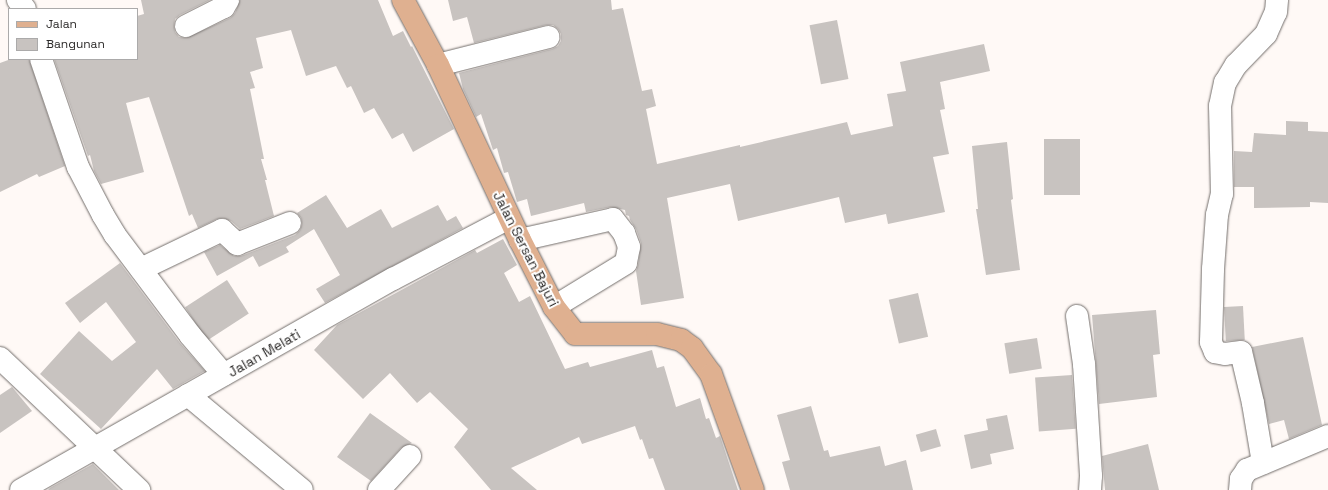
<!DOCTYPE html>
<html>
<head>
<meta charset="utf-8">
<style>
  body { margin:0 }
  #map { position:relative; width:1328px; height:490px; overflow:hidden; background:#fff9f6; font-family:"Space Grotesk",sans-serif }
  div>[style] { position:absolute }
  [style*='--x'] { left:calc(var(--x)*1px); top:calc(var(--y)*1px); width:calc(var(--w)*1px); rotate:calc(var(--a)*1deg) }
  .building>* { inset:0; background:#c8c3c0; transform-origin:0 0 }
  .roads { filter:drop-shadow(0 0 1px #736e6b) drop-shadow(0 0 1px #736e6b) }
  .minor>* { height:22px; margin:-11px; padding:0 11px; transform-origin:11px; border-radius:11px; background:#fff }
  .major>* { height:22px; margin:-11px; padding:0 11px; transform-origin:11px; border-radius:11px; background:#dfb090 }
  span { translate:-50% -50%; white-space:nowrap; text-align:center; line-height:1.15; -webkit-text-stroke:4px #fff; paint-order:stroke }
  .street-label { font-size:14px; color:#2d2b2a }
  .legend { position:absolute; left:8px; top:8px; width:130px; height:52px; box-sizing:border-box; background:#fff; border:1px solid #abaaaa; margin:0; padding:5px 7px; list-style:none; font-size:12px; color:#2d2b2a }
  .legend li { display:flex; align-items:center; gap:8px; height:20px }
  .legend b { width:20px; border:1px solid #abaaaa }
</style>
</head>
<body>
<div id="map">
  <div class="building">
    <i style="clip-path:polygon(141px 0,210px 0,180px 15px,175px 19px,174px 26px,175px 32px,179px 37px,186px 38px,230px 18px,235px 13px,240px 0,378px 0,393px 36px,403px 31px,411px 47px,412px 46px,454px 129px,413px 152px,403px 133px,392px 139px,374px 108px,364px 113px,351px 86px,347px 88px,336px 66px,306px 76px,291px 30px,256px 38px,263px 68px,250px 72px,255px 88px,250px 89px,264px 159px,261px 159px,267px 180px,265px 180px,274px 216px,240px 229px,231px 221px,223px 218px,217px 219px,198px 228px,192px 214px,189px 216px,149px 97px,126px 103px,144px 172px,101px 184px,94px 171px,90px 155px,88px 156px,54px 59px,137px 59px,137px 16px,144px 14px)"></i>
    <i style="clip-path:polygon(448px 0,611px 0,612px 10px,623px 8px,642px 91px,652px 89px,656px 106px,646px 109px,657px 164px,740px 145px,740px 147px,847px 122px,851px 135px,893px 126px,887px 94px,906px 91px,900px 62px,984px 44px,990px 71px,940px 82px,945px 109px,940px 110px,949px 154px,933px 157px,945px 212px,888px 224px,886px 214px,845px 223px,839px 197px,738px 221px,730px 184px,667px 198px,684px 298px,641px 305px,636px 271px,638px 265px,641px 243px,636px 229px,630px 220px,629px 216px,626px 215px,625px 210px,611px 207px,586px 212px,584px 203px,531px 216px,527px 199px,517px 202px,508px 172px,504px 173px,497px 148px,493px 150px,481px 114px,476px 117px,463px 89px,459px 73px,552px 49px,558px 46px,561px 41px,561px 34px,558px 29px,553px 25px,546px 25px,474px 43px,467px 17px,453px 21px)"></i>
    <i style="left:837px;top:20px;width:60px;height:28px;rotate:79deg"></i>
    <i style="clip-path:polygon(11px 59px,29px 59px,65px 166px,39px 177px,37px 174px,0 192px,0 63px)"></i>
    <i style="clip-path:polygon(1286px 121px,1308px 122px,1308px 131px,1328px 132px,1328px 203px,1310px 202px,1310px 207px,1254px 208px,1254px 187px,1234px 187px,1234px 151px,1252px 152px,1254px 133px,1286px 135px)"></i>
    <i style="left:1080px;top:139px;width:56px;height:36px;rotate:90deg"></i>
    <i style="clip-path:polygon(1007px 142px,1013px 199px,1011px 200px,1020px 270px,986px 275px,976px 209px,978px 209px,972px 146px)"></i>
    <i style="clip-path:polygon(326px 195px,347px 228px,381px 209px,392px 228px,438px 205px,447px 221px,456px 216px,463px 228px,325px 303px,316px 289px,340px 275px,314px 229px,286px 247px,289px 252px,259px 267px,253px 256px,217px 276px,204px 252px,220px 245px,234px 256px,241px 256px,295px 235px,300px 230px,302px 224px,301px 218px,297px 213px)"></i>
    <i style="clip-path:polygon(503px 239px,517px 265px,504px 273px,519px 302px,530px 296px,565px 369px,588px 362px,590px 367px,652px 350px,657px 368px,664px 366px,676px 407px,700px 398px,706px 419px,709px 418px,716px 438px,720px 436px,738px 490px,665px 490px,653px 458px,649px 459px,642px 439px,640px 440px,635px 426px,582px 444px,579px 437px,511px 468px,537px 490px,491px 490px,454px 447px,468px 429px,430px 392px,417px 403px,390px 373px,363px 399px,314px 350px,337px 325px,475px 250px,477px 253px)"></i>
    <i style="clip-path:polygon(120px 263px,180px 343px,205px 371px,173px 389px,157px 369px,101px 429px,40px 374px,79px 331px,112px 361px,136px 342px,106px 302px,80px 323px,65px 303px)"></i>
    <i style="left:227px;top:280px;width:40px;height:50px;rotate:57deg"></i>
    <i style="left:918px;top:293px;width:45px;height:30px;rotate:77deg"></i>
    <i style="left:1243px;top:306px;width:34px;height:19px;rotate:87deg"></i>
    <i style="clip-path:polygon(1156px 310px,1160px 354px,1153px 355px,1157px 397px,1099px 404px,1092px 315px)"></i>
    <i style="clip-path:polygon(1303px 337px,1322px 425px,1289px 439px,1284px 420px,1269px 424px,1252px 347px)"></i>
    <i style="left:1037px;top:338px;width:31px;height:33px;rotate:81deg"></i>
    <i style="left:1072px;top:375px;width:54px;height:37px;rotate:86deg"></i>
    <i style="clip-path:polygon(12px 387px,32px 411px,0 433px,0 395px)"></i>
    <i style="clip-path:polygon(811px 406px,824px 451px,828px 450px,830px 457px,880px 446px,885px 466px,906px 460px,913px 490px,790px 490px,782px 462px,790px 460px,777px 415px)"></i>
    <i style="clip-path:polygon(370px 413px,412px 443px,401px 448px,371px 481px,337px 457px)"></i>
    <i style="clip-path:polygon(1007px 415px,1014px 449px,990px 454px,992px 464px,971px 469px,964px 435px,988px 430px,986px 419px)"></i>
    <i style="left:936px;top:429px;width:18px;height:21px;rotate:74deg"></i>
    <i style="clip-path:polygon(1148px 444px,1159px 490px,1105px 490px,1102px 456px)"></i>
    <i style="clip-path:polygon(93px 464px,119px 490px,48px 490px,50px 488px)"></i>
  </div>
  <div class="roads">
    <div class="minor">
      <i style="--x:18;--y:0;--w:11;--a:52"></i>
      <i style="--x:186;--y:26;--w:42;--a:-26.6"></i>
      <i style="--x:224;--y:7;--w:8;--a:-60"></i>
      <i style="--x:41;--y:59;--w:114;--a:71.1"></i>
      <i style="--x:78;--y:167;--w:54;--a:62.5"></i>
      <i style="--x:103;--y:215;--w:23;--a:59"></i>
      <i style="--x:115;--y:235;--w:125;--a:53.1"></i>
      <i style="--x:190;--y:335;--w:52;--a:49.6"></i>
      <i style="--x:438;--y:65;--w:114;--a:-14.2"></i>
      <i style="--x:520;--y:240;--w:95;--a:-12.7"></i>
      <i style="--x:613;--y:219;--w:18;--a:52"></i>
      <i style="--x:624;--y:233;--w:15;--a:70"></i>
      <i style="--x:629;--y:247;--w:16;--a:101"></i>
      <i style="--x:626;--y:263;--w:84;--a:148.6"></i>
      <i style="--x:141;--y:269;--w:90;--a:-25.7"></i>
      <i style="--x:222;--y:230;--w:21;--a:43"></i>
      <i style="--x:237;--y:244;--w:57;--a:-21.6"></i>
      <i style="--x:1077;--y:316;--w:49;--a:81.7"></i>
      <i style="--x:1084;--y:364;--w:112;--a:86.4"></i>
      <i style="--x:1091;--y:476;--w:14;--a:94"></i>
      <i style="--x:0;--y:358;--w:192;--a:43.5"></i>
      <i style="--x:188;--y:395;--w:148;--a:39.8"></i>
      <i style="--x:1263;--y:463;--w:61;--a:-99.5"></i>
      <i style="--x:1253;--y:403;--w:52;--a:-103.2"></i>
      <i style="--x:1241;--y:352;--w:16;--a:173"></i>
      <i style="--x:1225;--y:354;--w:10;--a:-169"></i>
      <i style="--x:1215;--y:352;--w:11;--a:-112"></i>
      <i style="--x:1211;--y:342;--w:73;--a:-88.4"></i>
      <i style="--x:1213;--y:269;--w:54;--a:-85.8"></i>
      <i style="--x:1217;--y:215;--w:22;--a:-77"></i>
      <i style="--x:1222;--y:194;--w:88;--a:-91.3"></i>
      <i style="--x:1220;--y:106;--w:24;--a:-78"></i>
      <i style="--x:1225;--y:83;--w:21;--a:-59"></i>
      <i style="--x:1236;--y:65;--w:43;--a:-45.9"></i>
      <i style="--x:1266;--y:34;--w:24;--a:-66"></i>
      <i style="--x:1276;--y:12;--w:12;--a:-85"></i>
      <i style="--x:21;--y:490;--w:428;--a:-29.6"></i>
      <i style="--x:393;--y:279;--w:131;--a:-27.7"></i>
      <i style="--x:379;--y:490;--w:46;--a:-47.6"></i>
      <i style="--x:1240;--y:490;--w:11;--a:-85"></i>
      <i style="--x:1241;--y:479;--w:11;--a:-56"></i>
      <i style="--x:1247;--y:470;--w:88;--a:-22.8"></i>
    </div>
    <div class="major">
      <i style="--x:403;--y:0;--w:74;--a:61.7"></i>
      <i style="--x:438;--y:65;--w:193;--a:64.9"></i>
      <i style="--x:520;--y:240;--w:75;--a:63.1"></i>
      <i style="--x:554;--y:307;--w:34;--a:52"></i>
      <i style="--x:575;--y:334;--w:82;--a:0"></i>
      <i style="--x:657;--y:334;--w:25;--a:14"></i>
      <i style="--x:681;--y:340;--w:14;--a:36"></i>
      <i style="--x:692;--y:348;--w:32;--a:54"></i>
      <i style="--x:711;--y:374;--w:123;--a:70.1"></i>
    </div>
  </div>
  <div class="street-label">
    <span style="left:526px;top:249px;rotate:63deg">Jalan Sersan Bajuri</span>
    <span style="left:264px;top:353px;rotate:-30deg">Jalan Melati</span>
  </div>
  <ul class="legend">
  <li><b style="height:5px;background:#dfb090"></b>Jalan</li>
  <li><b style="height:11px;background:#c8c3c0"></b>Bangunan</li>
  </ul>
</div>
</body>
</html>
